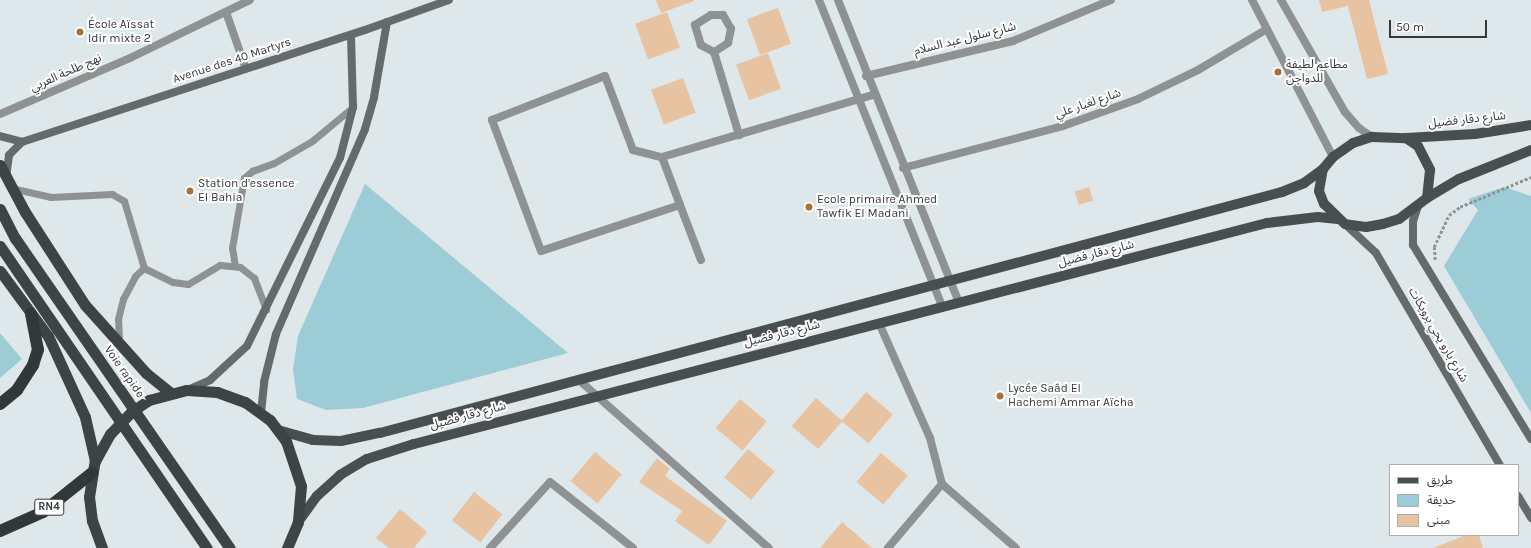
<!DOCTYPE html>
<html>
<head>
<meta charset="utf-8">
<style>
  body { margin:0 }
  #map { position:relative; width:1531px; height:548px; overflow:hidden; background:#dee7e9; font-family:Karla,"Noto Sans Arabic",sans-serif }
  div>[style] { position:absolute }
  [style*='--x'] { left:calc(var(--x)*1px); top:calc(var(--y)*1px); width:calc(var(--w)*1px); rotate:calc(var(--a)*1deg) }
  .green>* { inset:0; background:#9cccd5 }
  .building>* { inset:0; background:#e8c3a2; transform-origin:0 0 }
  .path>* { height:2.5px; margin-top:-1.25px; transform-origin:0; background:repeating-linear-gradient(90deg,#8e9496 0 3px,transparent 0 5px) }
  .service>* { height:7px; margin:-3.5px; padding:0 3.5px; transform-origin:3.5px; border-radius:3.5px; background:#8e9293 }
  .minor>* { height:8px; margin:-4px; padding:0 4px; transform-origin:4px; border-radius:4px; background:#8e9293 }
  .tertiary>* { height:8px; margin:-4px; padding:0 4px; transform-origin:4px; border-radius:4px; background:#8e9293 }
  .secondary>* { height:8px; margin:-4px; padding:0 4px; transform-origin:4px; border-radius:4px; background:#656b6c }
  .primary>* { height:10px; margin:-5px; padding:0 5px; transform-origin:5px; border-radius:5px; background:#494f51 }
  .trunk>* { height:11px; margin:-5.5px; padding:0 5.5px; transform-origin:5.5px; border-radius:5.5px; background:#3d4446 }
  .motorway>* { height:12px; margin:-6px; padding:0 6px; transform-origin:6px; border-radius:6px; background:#31383a }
  .trunk-bridge>* { height:11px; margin:-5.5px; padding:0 5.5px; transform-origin:5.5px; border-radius:5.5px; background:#3d4446 }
  .dots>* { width:11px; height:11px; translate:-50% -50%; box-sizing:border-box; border:2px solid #fff; border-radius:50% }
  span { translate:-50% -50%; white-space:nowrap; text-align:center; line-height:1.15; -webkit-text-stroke:4px #fff; paint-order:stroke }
  .shield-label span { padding:1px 3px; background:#fff; border:1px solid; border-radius:3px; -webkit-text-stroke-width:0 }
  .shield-label { font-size:11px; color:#353839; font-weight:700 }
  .poi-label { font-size:12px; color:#353839 }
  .left { translate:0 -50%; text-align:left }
  .street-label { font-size:12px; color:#353839 }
  .legend { position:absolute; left:1389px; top:464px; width:130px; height:72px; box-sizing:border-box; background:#fff; border:1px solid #aeafb0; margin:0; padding:5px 7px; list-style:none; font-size:12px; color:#353839 }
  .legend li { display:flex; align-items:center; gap:8px; height:20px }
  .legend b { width:20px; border:1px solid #aeafb0 }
  .scale { position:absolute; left:1389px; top:20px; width:98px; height:18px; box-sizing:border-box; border:2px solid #353839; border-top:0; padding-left:5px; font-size:12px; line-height:14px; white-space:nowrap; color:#353839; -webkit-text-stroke:3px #fff; paint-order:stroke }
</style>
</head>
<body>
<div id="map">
  <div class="green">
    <i style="clip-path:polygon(365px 184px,568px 353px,363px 408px,326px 410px,297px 399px,293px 369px,298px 336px)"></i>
    <i style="clip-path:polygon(1504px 187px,1531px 196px,1531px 413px,1444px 266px,1478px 210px,1468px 199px)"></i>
    <i style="clip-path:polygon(0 333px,22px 359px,0 378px)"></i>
  </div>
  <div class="building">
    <i style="clip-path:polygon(656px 0,694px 0,694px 1px,661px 13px)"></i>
    <i style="clip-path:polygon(1319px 0,1369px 0,1388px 74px,1367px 79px,1348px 6px,1322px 12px)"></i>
    <i style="left:778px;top:8px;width:38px;height:33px;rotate:70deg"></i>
    <i style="left:667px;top:12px;width:38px;height:34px;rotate:70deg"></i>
    <i style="left:768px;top:53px;width:38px;height:34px;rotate:70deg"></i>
    <i style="left:683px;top:78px;width:37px;height:34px;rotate:70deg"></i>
    <i style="left:1089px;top:187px;width:14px;height:15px;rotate:73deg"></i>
    <i style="left:866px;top:392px;width:35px;height:38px;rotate:40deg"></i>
    <i style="left:816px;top:398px;width:35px;height:37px;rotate:41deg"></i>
    <i style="left:740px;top:399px;width:35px;height:38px;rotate:40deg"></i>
    <i style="left:748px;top:449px;width:35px;height:37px;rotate:40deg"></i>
    <i style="left:595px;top:452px;width:35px;height:38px;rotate:40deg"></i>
    <i style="left:881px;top:453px;width:35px;height:38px;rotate:40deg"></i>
    <i style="clip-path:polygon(657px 458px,670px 469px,665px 476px,727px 521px,709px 545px,675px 521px,682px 511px,639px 482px)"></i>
    <i style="left:474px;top:492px;width:36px;height:36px;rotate:38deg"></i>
    <i style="clip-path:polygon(400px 509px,427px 532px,414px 548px,389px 548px,376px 538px)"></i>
    <i style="clip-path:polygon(842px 522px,872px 548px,820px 548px)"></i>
    <i style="clip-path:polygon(1466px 535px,1479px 535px,1483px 548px,1433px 548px)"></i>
  </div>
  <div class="path">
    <i style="--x:1435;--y:260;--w:13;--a:-94"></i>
    <i style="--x:1434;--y:247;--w:35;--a:-65"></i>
    <i style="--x:1449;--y:215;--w:14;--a:-36"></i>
    <i style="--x:1460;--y:207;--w:77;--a:-22.9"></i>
  </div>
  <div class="service">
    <i style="--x:11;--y:188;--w:41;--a:12.7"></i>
    <i style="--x:51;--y:197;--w:61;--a:-2.8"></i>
    <i style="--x:112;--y:194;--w:14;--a:30"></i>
    <i style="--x:124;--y:201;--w:70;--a:73.4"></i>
    <i style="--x:235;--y:266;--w:18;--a:-99"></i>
    <i style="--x:232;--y:248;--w:71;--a:-80.3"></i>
    <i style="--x:244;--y:178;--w:11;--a:-41"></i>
    <i style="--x:252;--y:171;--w:23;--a:-20"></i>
    <i style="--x:274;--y:163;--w:44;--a:-30.1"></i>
    <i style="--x:312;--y:141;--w:53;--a:-39.7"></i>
    <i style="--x:144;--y:268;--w:32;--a:26"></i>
    <i style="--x:173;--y:282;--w:15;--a:8"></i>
    <i style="--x:188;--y:284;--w:37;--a:-31"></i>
    <i style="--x:220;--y:265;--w:20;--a:6"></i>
    <i style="--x:240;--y:267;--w:18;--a:38"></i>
    <i style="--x:254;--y:278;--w:34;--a:69"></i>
    <i style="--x:119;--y:343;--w:24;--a:-92"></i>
    <i style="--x:118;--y:319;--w:21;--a:-76"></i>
    <i style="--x:123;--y:299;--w:26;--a:-62"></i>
    <i style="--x:135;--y:276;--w:12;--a:-42"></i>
  </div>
  <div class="minor">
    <i style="--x:1252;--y:0;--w:177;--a:62.7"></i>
    <i style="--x:1281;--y:0;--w:129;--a:60.3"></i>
    <i style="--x:1345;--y:112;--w:21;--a:49"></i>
    <i style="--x:1359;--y:128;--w:16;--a:35"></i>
    <i style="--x:226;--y:12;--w:60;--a:70.7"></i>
    <i style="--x:714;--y:52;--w:15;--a:-152"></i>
    <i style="--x:701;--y:45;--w:21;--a:-107"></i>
    <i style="--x:695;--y:25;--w:19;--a:-32"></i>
    <i style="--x:711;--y:15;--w:12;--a:0"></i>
    <i style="--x:723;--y:15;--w:16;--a:60"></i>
    <i style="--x:731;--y:29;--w:14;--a:102"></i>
    <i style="--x:728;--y:43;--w:17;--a:147"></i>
    <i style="--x:714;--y:52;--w:87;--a:73.2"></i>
    <i style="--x:866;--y:76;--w:151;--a:-13.4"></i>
    <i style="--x:1013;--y:41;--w:106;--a:-22.7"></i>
    <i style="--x:0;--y:114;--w:142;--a:-23.3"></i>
    <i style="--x:130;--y:58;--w:133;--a:-25.8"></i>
    <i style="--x:662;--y:157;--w:51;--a:69.4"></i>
    <i style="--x:680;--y:205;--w:146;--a:161.7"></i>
    <i style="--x:541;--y:251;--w:140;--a:-110.5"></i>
    <i style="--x:492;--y:120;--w:121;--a:-21.3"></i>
    <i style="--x:605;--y:76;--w:79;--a:69.3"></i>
    <i style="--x:633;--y:150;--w:30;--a:14"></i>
    <i style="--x:662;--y:157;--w:220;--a:-16.4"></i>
    <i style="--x:903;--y:168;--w:165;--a:-14.7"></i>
    <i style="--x:1063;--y:126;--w:80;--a:-19.8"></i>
    <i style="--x:1138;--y:99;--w:67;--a:-25.8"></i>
    <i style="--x:1198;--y:70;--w:80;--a:-30.7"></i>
    <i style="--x:680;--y:205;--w:59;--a:69.1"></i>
    <i style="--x:580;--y:381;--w:252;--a:41.5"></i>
    <i style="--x:942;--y:484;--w:98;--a:40.9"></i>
    <i style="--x:490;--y:548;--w:89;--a:-47.7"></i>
    <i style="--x:550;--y:482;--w:106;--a:38.5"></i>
  </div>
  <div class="tertiary">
    <i style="--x:819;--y:0;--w:330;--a:68.1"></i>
    <i style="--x:838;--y:0;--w:326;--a:68.2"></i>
    <i style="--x:879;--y:323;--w:126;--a:66.1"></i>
    <i style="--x:930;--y:438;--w:48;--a:75.4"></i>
    <i style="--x:942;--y:484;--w:84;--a:130.2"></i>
  </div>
  <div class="secondary">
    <i style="--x:0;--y:136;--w:23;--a:15"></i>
    <i style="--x:22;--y:142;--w:361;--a:-18.1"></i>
    <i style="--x:365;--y:30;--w:89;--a:-19.7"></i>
    <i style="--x:6;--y:177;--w:22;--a:-82"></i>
    <i style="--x:9;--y:155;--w:18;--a:-45"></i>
    <i style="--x:1418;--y:206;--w:16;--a:108"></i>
    <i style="--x:1413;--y:221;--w:24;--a:90"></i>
    <i style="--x:1413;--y:245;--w:227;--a:58.7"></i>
    <i style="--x:1345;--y:224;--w:42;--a:43.1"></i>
    <i style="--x:1376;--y:253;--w:246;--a:59.7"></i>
    <i style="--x:190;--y:389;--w:22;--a:-24"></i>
    <i style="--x:210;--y:380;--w:50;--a:-42.6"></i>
    <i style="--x:247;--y:346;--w:210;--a:-63.7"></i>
    <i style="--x:340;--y:158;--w:53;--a:-75.7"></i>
    <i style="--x:353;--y:107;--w:72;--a:-91.6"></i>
    <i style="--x:261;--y:413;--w:31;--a:-84"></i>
    <i style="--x:264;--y:382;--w:49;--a:-76"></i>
    <i style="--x:276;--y:334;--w:223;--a:-66.5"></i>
    <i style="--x:365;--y:129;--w:33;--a:-74"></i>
    <i style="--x:374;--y:97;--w:76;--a:-80.2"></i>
    <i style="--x:1518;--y:496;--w:26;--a:59"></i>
  </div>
  <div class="primary">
    <i style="--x:1372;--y:137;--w:34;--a:2"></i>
    <i style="--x:1406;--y:138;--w:14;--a:34"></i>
    <i style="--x:1418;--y:146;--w:27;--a:63"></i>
    <i style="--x:1430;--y:170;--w:28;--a:96"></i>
    <i style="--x:1427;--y:198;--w:35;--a:143"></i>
    <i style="--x:1399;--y:219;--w:17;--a:163"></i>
    <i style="--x:1383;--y:224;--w:17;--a:170"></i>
    <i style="--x:1366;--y:227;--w:21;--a:-172"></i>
    <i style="--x:1345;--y:224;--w:29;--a:-136"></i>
    <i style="--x:1324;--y:204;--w:14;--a:-111"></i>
    <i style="--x:1319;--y:191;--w:22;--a:-80"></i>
    <i style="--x:1323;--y:169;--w:16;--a:-50"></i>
    <i style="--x:1333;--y:157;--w:24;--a:-35"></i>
    <i style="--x:1353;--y:143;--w:20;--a:-18"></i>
    <i style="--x:1406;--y:138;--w:69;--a:-3.3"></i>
    <i style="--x:1475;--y:134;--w:57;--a:-9.1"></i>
    <i style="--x:1427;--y:198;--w:37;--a:-31"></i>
    <i style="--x:1459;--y:179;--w:78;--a:-21.9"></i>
    <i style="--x:278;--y:430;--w:36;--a:16"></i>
    <i style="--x:313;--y:440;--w:28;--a:2"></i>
    <i style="--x:341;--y:441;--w:40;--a:-12"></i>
    <i style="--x:380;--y:433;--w:934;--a:-14.96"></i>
    <i style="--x:1282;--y:192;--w:24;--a:-22"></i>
    <i style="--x:1304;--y:183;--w:24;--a:-36"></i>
    <i style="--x:298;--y:522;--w:32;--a:-54"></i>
    <i style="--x:317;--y:496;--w:31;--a:-42"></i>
    <i style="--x:340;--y:475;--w:31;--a:-31"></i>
    <i style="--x:367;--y:459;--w:49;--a:-17.7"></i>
    <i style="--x:414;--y:444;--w:881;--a:-14.53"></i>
    <i style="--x:1267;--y:223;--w:51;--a:-6.7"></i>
    <i style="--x:1318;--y:217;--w:20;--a:6"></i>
  </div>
  <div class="trunk">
    <i style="--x:0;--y:165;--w:53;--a:62"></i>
    <i style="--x:25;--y:212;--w:111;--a:57.2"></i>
    <i style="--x:85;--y:305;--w:91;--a:48.1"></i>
    <i style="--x:146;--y:373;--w:32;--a:39"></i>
    <i style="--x:0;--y:271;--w:81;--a:53.6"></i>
    <i style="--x:48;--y:336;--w:89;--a:65.4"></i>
    <i style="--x:85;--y:417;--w:45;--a:77.2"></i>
    <i style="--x:102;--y:548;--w:29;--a:-110"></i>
    <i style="--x:92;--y:521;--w:24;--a:-97"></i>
    <i style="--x:89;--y:497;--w:36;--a:-81"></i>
    <i style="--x:95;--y:461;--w:31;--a:-61"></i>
    <i style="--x:110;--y:434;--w:30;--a:-46"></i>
    <i style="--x:131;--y:412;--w:22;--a:-34"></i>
    <i style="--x:149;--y:400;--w:39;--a:-15"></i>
    <i style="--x:187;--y:390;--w:30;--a:4"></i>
    <i style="--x:217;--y:392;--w:30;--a:20"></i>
    <i style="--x:245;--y:402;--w:31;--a:36"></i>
    <i style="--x:270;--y:420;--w:26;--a:53"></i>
    <i style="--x:286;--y:441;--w:47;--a:71.6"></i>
    <i style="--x:301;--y:486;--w:36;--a:95"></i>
    <i style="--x:298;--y:522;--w:28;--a:113"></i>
  </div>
  <div class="motorway">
    <i style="--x:0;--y:404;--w:22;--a:-39"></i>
    <i style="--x:17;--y:390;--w:30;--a:-57"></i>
    <i style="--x:33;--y:365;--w:16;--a:-72"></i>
    <i style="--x:38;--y:350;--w:37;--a:-101"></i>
    <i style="--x:0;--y:531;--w:47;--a:-23.8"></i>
    <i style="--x:43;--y:512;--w:63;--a:-38.5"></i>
  </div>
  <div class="trunk-bridge">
    <i style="--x:0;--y:209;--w:33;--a:63"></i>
    <i style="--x:15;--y:238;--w:377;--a:55.3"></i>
    <i style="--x:0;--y:246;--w:366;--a:55.6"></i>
  </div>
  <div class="dots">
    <i style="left:80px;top:32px;background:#ad7034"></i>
    <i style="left:1278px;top:72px;background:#ad7034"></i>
    <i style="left:190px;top:191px;background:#ad7034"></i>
    <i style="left:809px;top:207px;background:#ad7034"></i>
    <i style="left:1000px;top:396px;background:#ad7034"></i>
  </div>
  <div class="shield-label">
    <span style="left:49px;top:507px">RN4</span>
  </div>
  <div class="poi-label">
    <span class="left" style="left:88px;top:32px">École Aïssat<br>Idir mixte 2</span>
    <span class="left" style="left:1286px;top:72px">مطاعم لطيفة<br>للدواجن</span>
    <span class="left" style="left:198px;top:191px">Station d'essence<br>El Bahia</span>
    <span class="left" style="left:817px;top:207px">Ecole primaire Ahmed<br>Tawfik El Madani</span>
    <span class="left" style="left:1008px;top:396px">Lycée Saâd El<br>Hachemi Ammar Aïcha</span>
  </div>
  <div class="street-label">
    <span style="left:965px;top:39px;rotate:-14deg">شارع سلول عبد السلام</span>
    <span style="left:232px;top:61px;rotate:-18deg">Avenue des 40 Martyrs</span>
    <span style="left:66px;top:73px;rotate:-24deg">نهج طلحة العربي</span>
    <span style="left:1088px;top:104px;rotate:-19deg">شارع لغبار علي</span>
    <span style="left:1467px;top:120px;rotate:-6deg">شارع دقار فضيل</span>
    <span style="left:1096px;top:254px;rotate:-14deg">شارع دقار فضيل</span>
    <span style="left:782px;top:334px;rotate:-14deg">شارع دقار فضيل</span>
    <span style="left:1438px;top:335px;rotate:60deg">شارع بارو يحي برويكات</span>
    <span style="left:124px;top:372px;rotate:55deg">Voie rapide</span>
    <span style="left:468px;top:416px;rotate:-15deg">شارع دقار فضيل</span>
  </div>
  <ul class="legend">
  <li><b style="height:5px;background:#494f51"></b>طريق</li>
  <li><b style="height:11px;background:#9cccd5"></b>حديقة</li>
  <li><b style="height:11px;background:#e8c3a2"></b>مبنى</li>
  </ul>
  <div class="scale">50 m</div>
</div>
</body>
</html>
